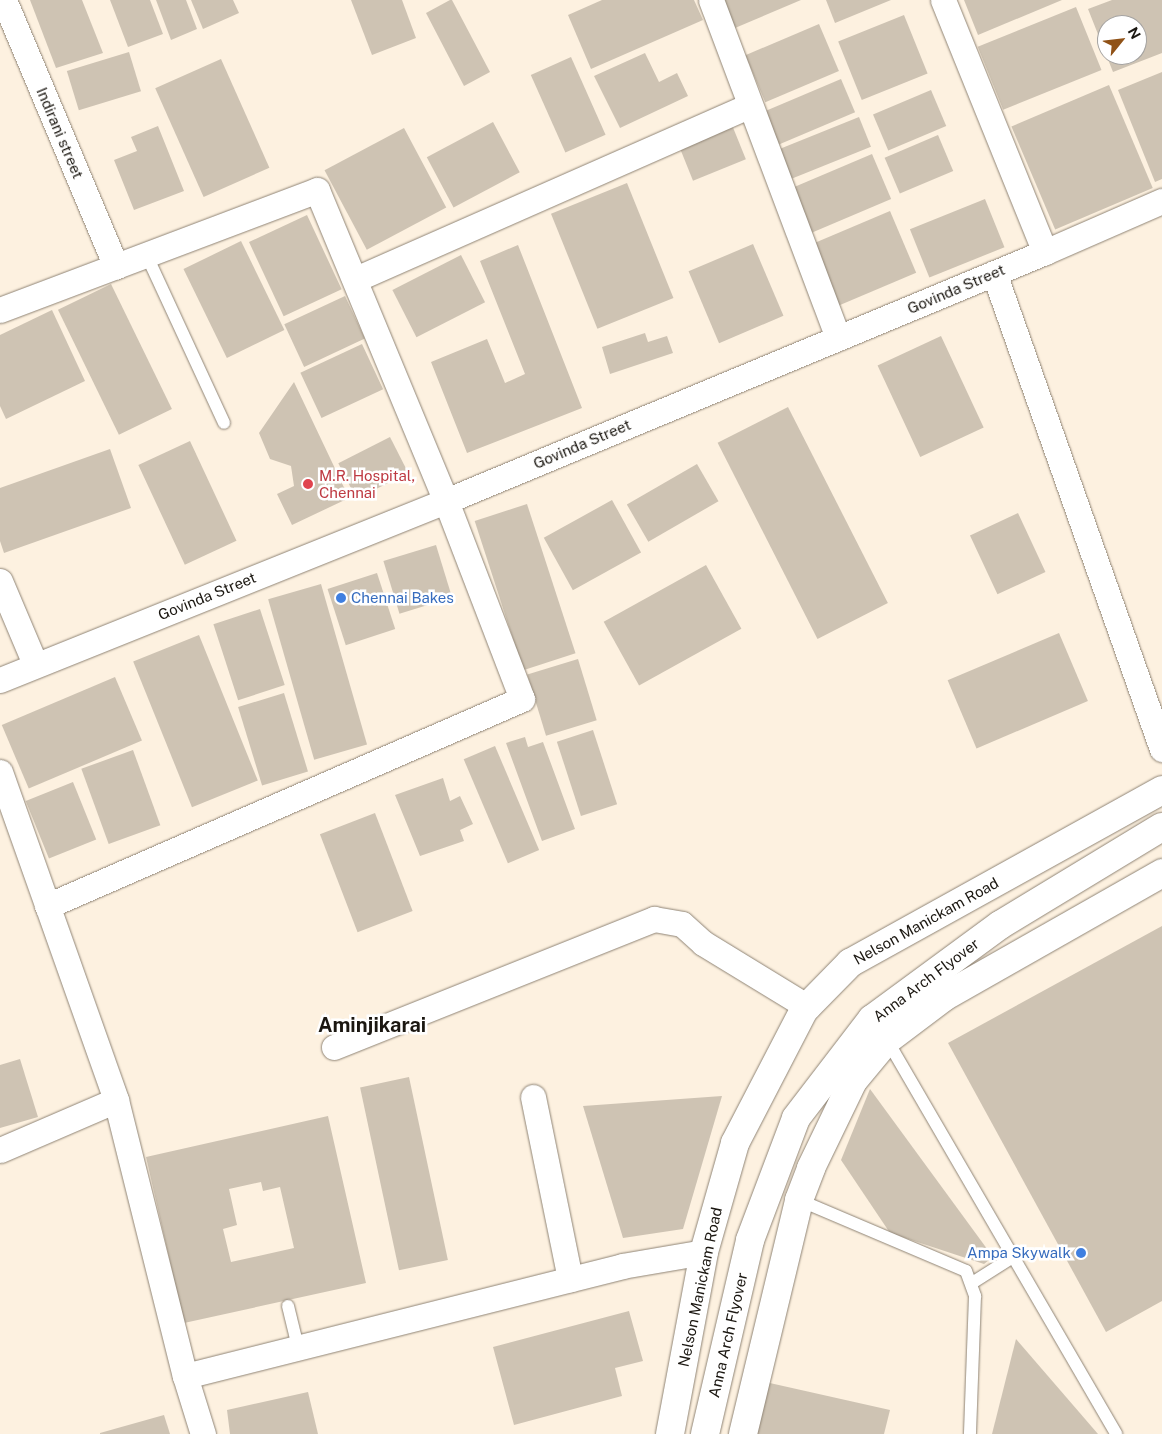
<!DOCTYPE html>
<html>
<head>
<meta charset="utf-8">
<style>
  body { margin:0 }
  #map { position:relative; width:1162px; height:1434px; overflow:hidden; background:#fdf1e0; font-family:"Public Sans",sans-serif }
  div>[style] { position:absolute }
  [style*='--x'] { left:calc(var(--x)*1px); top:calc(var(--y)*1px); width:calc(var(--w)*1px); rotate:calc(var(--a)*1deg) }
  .building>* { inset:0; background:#cec3b3; transform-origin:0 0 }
  .roads { filter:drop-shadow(0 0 1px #8f8475) drop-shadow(0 0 1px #8f8475) }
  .lane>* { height:12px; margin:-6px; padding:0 6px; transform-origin:6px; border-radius:6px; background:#fff }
  .street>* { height:25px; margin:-12.5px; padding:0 12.5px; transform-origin:12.5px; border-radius:12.5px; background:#fff }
  .secondary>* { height:28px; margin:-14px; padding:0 14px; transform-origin:14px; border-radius:14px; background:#fff }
  .dots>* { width:14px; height:14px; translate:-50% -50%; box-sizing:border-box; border:2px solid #fff; border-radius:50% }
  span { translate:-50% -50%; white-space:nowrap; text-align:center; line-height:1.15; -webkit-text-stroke:5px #fff; paint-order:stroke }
  .street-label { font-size:15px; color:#1b1711 }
  .health-label { font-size:15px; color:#be3a42 }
  .left { translate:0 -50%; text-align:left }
  .shop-label { font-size:15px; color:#366cbe }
  .right { translate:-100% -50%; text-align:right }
  .district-label { font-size:20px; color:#1b1711; font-weight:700 }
  .north { position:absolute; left:1097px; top:15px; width:50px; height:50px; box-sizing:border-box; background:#fff; border:1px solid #a4a2a0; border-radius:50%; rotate:61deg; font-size:14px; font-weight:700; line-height:20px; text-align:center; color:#1b1711 }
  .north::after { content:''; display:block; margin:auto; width:18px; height:22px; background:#905217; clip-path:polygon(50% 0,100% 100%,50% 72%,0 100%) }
</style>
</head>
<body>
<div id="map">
  <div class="building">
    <i style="clip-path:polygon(30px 0,82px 0,103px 53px,56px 68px)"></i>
    <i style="clip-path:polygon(110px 0,150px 0,163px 34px,128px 47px)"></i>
    <i style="clip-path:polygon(156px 0,186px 0,197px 29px,171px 40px)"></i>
    <i style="clip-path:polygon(191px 0,233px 0,239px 13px,203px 29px)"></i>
    <i style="clip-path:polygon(351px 0,402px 0,416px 38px,372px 55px)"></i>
    <i style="clip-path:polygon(450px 0,452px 0,490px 72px,464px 86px,426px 13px)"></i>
    <i style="clip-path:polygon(602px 0,694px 0,703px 20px,591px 69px,568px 15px)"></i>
    <i style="clip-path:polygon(724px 0,801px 0,735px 28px)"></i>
    <i style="clip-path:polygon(826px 0,891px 0,835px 23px)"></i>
    <i style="clip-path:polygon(964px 0,1062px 0,978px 35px)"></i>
    <i style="clip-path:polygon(evenodd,1112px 0,1162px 0,1162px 53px,1113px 72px,1088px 9px,1112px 0,1107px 25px,1137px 25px,1137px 55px,1107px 55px,1107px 25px)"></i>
    <i style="left:1076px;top:7px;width:68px;height:106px;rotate:68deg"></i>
    <i style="left:904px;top:15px;width:63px;height:71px;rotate:68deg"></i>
    <i style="left:819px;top:24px;width:51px;height:80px;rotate:67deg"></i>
    <i style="left:129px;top:52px;width:41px;height:65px;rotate:73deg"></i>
    <i style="clip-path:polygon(645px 53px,659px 82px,677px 73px,688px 96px,620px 128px,594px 76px)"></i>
    <i style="left:571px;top:57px;width:85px;height:44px;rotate:66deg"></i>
    <i style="left:221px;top:59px;width:119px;height:72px;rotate:66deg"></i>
    <i style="clip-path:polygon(1162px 72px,1162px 179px,1155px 182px,1118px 90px)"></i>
    <i style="left:841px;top:79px;width:36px;height:84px;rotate:67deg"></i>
    <i style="left:1109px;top:85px;width:112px;height:106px;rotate:67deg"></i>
    <i style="left:931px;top:90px;width:39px;height:63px;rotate:67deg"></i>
    <i style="left:859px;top:117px;width:32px;height:87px;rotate:68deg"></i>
    <i style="left:493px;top:122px;width:57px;height:75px;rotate:62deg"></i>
    <i style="left:732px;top:125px;width:37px;height:57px;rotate:68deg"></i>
    <i style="clip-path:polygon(158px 126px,184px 191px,134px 210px,114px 160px,137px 151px,131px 137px)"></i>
    <i style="left:404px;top:128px;width:90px;height:90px;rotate:62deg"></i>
    <i style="left:938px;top:135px;width:39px;height:58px;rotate:67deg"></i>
    <i style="left:872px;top:154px;width:49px;height:87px;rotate:67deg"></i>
    <i style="left:627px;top:183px;width:124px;height:82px;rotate:68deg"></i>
    <i style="left:985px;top:199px;width:52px;height:81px;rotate:68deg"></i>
    <i style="left:890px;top:211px;width:67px;height:84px;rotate:67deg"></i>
    <i style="left:307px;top:215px;width:82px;height:64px;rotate:65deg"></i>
    <i style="left:241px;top:241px;width:99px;height:64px;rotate:64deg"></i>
    <i style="left:753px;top:244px;width:78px;height:70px;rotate:67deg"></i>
    <i style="clip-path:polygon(518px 245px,582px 408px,467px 453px,431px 362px,487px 339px,505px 383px,525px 374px,480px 261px)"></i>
    <i style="left:461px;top:255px;width:53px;height:77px;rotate:63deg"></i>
    <i style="left:111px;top:284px;width:139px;height:59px;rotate:64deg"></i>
    <i style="left:345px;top:296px;width:47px;height:67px;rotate:65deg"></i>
    <i style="clip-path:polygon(52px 310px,85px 381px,6px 419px,0 406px,0 335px)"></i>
    <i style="clip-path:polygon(645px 333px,648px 342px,667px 336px,673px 353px,610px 374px,602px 347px)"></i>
    <i style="left:941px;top:336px;width:101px;height:70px;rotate:65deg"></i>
    <i style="left:362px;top:344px;width:50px;height:68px;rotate:65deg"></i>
    <i style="clip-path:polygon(294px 382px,349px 498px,292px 525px,277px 494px,294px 486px,291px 466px,270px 459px,259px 433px)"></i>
    <i style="left:788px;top:407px;width:220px;height:79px;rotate:63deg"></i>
    <i style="left:390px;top:437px;width:40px;height:58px;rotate:63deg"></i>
    <i style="left:190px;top:441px;width:110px;height:57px;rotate:65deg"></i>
    <i style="clip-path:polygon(110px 449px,131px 508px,4px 553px,0 541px,0 488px)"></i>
    <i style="left:697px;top:464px;width:43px;height:81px;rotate:60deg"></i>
    <i style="left:612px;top:500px;width:60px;height:78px;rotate:61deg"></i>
    <i style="left:527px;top:504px;width:157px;height:55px;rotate:72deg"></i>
    <i style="left:1018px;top:513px;width:65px;height:53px;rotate:65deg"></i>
    <i style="left:436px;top:545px;width:55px;height:55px;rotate:73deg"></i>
    <i style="left:706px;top:565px;width:73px;height:117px;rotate:61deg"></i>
    <i style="left:377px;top:573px;width:59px;height:52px;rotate:72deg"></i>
    <i style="left:321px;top:584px;width:167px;height:55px;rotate:74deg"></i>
    <i style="left:260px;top:609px;width:80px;height:49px;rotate:72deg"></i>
    <i style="left:1059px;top:633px;width:74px;height:121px;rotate:67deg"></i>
    <i style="left:199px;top:635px;width:157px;height:71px;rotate:68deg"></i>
    <i style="left:578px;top:659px;width:64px;height:53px;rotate:73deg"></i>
    <i style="left:115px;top:677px;width:69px;height:123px;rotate:67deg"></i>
    <i style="left:284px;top:693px;width:82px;height:48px;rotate:73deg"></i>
    <i style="left:593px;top:730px;width:78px;height:38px;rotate:72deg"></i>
    <i style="clip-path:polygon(525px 737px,528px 747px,543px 742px,575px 829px,542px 841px,506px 743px)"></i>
    <i style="left:495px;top:746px;width:113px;height:34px;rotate:67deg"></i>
    <i style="left:133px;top:750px;width:80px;height:55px;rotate:70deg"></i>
    <i style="clip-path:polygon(443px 778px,450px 801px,460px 796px,473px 824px,460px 830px,464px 841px,420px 856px,395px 795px)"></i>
    <i style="left:73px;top:782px;width:62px;height:51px;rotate:68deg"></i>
    <i style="left:375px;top:813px;width:105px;height:59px;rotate:69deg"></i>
    <i style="clip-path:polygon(1162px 926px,1162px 1301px,1106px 1332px,948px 1043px)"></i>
    <i style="clip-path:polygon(20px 1059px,38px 1117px,0 1128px,0 1065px)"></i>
    <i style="left:409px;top:1077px;width:187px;height:50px;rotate:78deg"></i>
    <i style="clip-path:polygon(870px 1089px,993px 1257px,984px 1264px,890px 1233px,841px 1160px)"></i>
    <i style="clip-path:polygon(722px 1096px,683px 1229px,623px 1238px,583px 1106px)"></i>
    <i style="clip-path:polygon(evenodd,328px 1116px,366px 1283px,184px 1323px,146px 1157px,328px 1116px,261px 1182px,263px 1191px,280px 1187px,294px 1248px,231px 1262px,223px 1229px,237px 1225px,229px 1189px,261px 1182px)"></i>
    <i style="clip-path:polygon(629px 1311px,643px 1361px,615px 1368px,622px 1396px,514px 1425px,493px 1347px)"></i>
    <i style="clip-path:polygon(1016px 1339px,1098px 1434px,992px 1434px)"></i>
    <i style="clip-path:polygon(756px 1380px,890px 1410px,884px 1434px,744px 1434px)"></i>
    <i style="clip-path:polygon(308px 1392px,318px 1434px,230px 1434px,227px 1410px)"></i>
    <i style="clip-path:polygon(164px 1415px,170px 1434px,100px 1434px,100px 1433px)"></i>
  </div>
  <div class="roads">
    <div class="lane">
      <i style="--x:146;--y:254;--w:186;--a:65.2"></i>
      <i style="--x:887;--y:1040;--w:456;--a:59.8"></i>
      <i style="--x:799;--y:1200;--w:181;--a:23"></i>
      <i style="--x:966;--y:1271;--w:27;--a:70"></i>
      <i style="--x:975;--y:1296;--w:138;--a:92.1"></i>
      <i style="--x:972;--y:1283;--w:49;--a:-32.4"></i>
      <i style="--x:288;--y:1306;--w:42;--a:76.3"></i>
    </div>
    <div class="street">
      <i style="--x:4;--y:0;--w:289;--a:67.2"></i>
      <i style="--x:711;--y:0;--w:361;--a:69.4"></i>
      <i style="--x:943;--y:0;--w:272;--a:68"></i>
      <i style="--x:994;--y:273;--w:505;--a:70.56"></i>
      <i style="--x:356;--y:279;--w:429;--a:-23.8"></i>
      <i style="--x:0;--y:310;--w:339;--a:-20.7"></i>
      <i style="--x:317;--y:190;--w:337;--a:67.5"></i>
      <i style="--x:446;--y:501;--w:212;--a:69"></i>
      <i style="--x:522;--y:699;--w:518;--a:156.45"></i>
      <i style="--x:0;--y:581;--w:90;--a:67.1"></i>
      <i style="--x:0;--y:680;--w:481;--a:-21.9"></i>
      <i style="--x:446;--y:501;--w:649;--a:-22.57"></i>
      <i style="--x:1045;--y:252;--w:128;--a:-23.6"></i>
      <i style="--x:0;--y:772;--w:348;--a:70.5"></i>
      <i style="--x:116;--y:1100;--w:284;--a:76"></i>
      <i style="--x:185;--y:1376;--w:61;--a:72.8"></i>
      <i style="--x:334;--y:1047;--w:345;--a:-21.8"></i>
      <i style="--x:654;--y:919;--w:28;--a:10"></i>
      <i style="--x:682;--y:924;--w:28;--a:42"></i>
      <i style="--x:703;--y:943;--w:123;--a:31.4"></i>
      <i style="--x:533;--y:1097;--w:186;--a:78.5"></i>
      <i style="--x:0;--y:1150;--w:126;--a:-23.3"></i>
      <i style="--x:185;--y:1376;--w:451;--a:-14.1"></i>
      <i style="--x:622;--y:1266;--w:83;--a:-9.7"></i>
    </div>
    <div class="secondary">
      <i style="--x:670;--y:1434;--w:185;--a:-79.4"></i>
      <i style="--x:704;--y:1252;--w:113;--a:-74.1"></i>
      <i style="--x:735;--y:1143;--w:150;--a:-62.6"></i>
      <i style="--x:804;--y:1010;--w:66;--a:-45.6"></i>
      <i style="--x:850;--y:963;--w:357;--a:-29"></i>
      <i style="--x:705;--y:1434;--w:199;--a:-76.9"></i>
      <i style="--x:750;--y:1240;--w:130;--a:-69.3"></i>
      <i style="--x:796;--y:1118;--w:125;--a:-52.5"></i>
      <i style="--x:872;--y:1019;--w:159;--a:-36.3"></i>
      <i style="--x:1000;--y:925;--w:189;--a:-31.2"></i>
      <i style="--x:743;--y:1434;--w:241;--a:-76.5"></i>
      <i style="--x:799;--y:1200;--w:34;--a:-69"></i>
      <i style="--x:811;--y:1168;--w:97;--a:-64.2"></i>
      <i style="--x:853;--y:1081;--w:53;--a:-50.3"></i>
      <i style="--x:887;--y:1040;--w:71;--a:-37"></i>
      <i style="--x:944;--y:997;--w:251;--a:-29.6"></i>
    </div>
  </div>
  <div class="dots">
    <i style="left:308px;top:484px;background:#e0444e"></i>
    <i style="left:341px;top:598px;background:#3f7fe0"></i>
    <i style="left:1081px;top:1253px;background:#3f7fe0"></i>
  </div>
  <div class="street-label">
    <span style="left:60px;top:133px;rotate:67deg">Indirani street</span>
    <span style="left:956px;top:289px;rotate:-23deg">Govinda Street</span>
    <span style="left:582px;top:444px;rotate:-23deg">Govinda Street</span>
    <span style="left:207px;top:596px;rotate:-22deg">Govinda Street</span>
    <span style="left:926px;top:921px;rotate:-29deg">Nelson Manickam Road</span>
    <span style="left:926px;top:980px;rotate:-37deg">Anna Arch Flyover</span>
    <span style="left:700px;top:1287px;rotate:-78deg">Nelson Manickam Road</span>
    <span style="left:728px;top:1335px;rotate:-77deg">Anna Arch Flyover</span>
  </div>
  <div class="health-label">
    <span class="left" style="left:319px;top:484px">M.R. Hospital,<br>Chennai</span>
  </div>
  <div class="shop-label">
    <span class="left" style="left:351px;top:598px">Chennai Bakes</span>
    <span class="right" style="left:1071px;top:1253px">Ampa Skywalk</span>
  </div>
  <div class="district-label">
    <span style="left:372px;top:1025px">Aminjikarai</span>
  </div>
  <div class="north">N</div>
</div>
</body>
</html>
